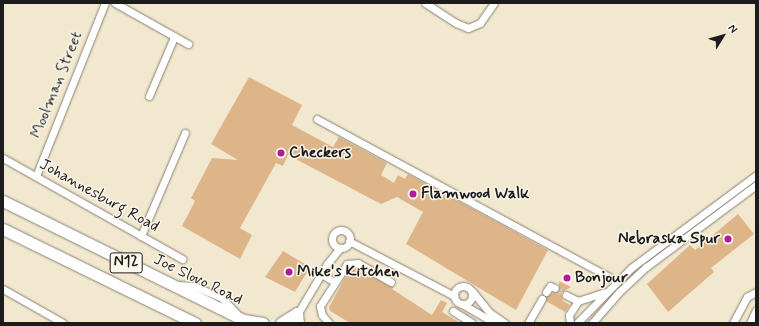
<!DOCTYPE html>
<html>
<head>
<meta charset="utf-8">
<style>
  body { margin:0 }
  #map { position:relative; width:759px; height:326px; overflow:hidden; background:#f2e8cf; font-family:Mynerve,sans-serif }
  div>[style] { position:absolute }
  [style*='--x'] { left:calc(var(--x)*1px); top:calc(var(--y)*1px); width:calc(var(--w)*1px); rotate:calc(var(--a)*1deg) }
  .building>* { inset:0; background:#deb589 }
  .minor-tunnel>* { height:7px; margin-top:-3.5px; transform-origin:0; background:repeating-linear-gradient(90deg,#d2c9b4 0 7px,transparent 0 10.5px) }
  .roads { filter:drop-shadow(0 0 1px #878276) drop-shadow(0 0 1px #878276) }
  .minor>* { height:7px; margin:-3.5px; padding:0 3.5px; transform-origin:3.5px; border-radius:3.5px; background:#fff }
  .minor>.ring { margin:-3.5px; padding:0; box-sizing:content-box; background:none; border:7px solid #fff; border-radius:50% }
  .highway>* { height:11px; margin:-5.5px; padding:0 5.5px; transform-origin:5.5px; border-radius:5.5px; background:#fff }
  .dots>* { width:11px; height:11px; translate:-50% -50%; box-sizing:border-box; border:2px solid #fbf7ec; border-radius:50% }
  span { translate:-50% -50%; white-space:nowrap; text-align:center; line-height:1.15; -webkit-text-stroke:3px #fbf7ec; paint-order:stroke }
  .shield-label span { padding:1px 3px; background:#fbf7ec; border:1px solid; border-radius:3px; -webkit-text-stroke-width:0 }
  .shield-label { font-size:15px; color:#1c1c1c; font-weight:700 }
  .street-label { font-size:16px; color:#1c1c1c }
  .poi-label { font-size:16px; color:#1c1c1c; font-weight:700 }
  .left { translate:0 -50%; text-align:left }
  .right { translate:-100% -50%; text-align:right }
  .frame { position:absolute; inset:0; border:4px solid #1c1c1c; pointer-events:none }
  .north { position:absolute; left:703px; top:16px; width:40px; height:40px; -webkit-text-stroke:3px #fbf7ec; paint-order:stroke; rotate:53deg; font-size:11px; font-weight:700; line-height:16px; text-align:center; color:#1c1c1c }
  .north::after { content:''; display:block; margin:auto; width:14px; height:18px; background:#1c1c1c; clip-path:polygon(50% 0,100% 100%,50% 72%,0 100%) }
</style>
</head>
<body>
<div id="map">
  <div class="building">
    <i style="clip-path:polygon(249px 77px,302px 105px,292px 125px,333px 147px,339px 137px,387px 163px,381px 175px,394px 183px,398px 175px,405px 179px,408px 174px,548px 250px,516px 310px,406px 244px,423px 212px,397px 197px,381px 204px,288px 155px,283px 166px,276px 163px,240px 228px,252px 235px,240px 259px,182px 226px,195px 201px,191px 198px,212px 158px,238px 160px,211px 144px)"></i>
    <i style="clip-path:polygon(738px 214px,754px 234px,711px 268px,714px 272px,668px 312px,647px 284px,690px 245px,695px 250px)"></i>
    <i style="clip-path:polygon(283px 251px,310px 267px,295px 292px,265px 277px)"></i>
    <i style="clip-path:polygon(357px 268px,389px 286px,394px 286px,392px 289px,432px 315px,441px 300px,447px 303px,442px 312px,460px 323px,350px 323px,330px 311px,329px 307px,350px 269px)"></i>
    <i style="clip-path:polygon(559px 281px,571px 287px,561px 293px,563px 301px,570px 305px,565px 312px,546px 301px,546px 297px,559px 290px)"></i>
  </div>
  <div class="minor-tunnel">
    <i style="--x:555;--y:288;--w:13;--a:32"></i>
  </div>
  <div class="roads">
    <div class="minor">
      <i style="--x:115;--y:3;--w:84;--a:29.3"></i>
      <i style="--x:425;--y:3;--w:37;--a:33"></i>
      <i style="--x:456;--y:23;--w:13;--a:23"></i>
      <i style="--x:468;--y:28;--w:13;--a:-23"></i>
      <i style="--x:480;--y:23;--w:24;--a:-55"></i>
      <i style="--x:149;--y:96;--w:64;--a:-67"></i>
      <i style="--x:317;--y:119;--w:340;--a:28.4"></i>
      <i style="--x:3;--y:158;--w:206;--a:29.4"></i>
      <i style="--x:36;--y:176;--w:186;--a:-68.3"></i>
      <i class="ring" style="left:332px;top:230px;width:11px;height:11px"></i>
      <i style="--x:141;--y:236;--w:112;--a:-66.9"></i>
      <i style="--x:349;--y:241;--w:119;--a:27.6"></i>
      <i style="--x:321;--y:274;--w:16;--a:30"></i>
      <i style="--x:178;--y:285;--w:16;--a:4"></i>
      <i style="--x:194;--y:286;--w:30;--a:23"></i>
      <i style="--x:222;--y:298;--w:23;--a:47"></i>
      <i class="ring" style="left:454px;top:286px;width:11px;height:11px"></i>
      <i style="--x:3;--y:289;--w:69;--a:29.5"></i>
      <i style="--x:472;--y:291;--w:28;--a:51"></i>
      <i style="--x:490;--y:313;--w:18;--a:34"></i>
      <i style="--x:546;--y:292;--w:7;--a:-56"></i>
      <i style="--x:550;--y:286;--w:5;--a:22"></i>
      <i style="--x:566;--y:295;--w:13;--a:27"></i>
      <i style="--x:462;--y:304;--w:38;--a:30"></i>
      <i style="--x:453;--y:311;--w:22;--a:32"></i>
      <i style="--x:292;--y:323;--w:69;--a:-59.3"></i>
      <i style="--x:327;--y:264;--w:21;--a:-51"></i>
      <i style="--x:329;--y:323;--w:11;--a:-131"></i>
      <i style="--x:322;--y:315;--w:9;--a:-103"></i>
      <i style="--x:320;--y:306;--w:50;--a:-57.3"></i>
      <i style="--x:347;--y:264;--w:11;--a:-5"></i>
      <i style="--x:358;--y:263;--w:38;--a:30"></i>
      <i style="--x:528;--y:323;--w:28;--a:-60"></i>
      <i style="--x:570;--y:323;--w:8;--a:-97"></i>
      <i style="--x:569;--y:315;--w:17;--a:-57"></i>
      <i style="--x:578;--y:301;--w:28;--a:-18"></i>
      <i style="--x:577;--y:323;--w:77;--a:-45.5"></i>
      <i style="--x:631;--y:268;--w:156;--a:-36.6"></i>
      <i style="--x:592;--y:323;--w:41;--a:-48.9"></i>
      <i style="--x:619;--y:292;--w:37;--a:-43"></i>
      <i style="--x:646;--y:267;--w:137;--a:-36.7"></i>
      <i style="--x:733;--y:323;--w:30;--a:-62"></i>
      <i style="--x:747;--y:297;--w:10;--a:-29"></i>
      <i style="--x:750;--y:323;--w:14;--a:-65"></i>
    </div>
    <div class="highway">
      <i style="--x:3;--y:201;--w:275;--a:26.3"></i>
      <i style="--x:3;--y:229;--w:214;--a:26.1"></i>
      <i style="--x:244;--y:320;--w:19;--a:9"></i>
      <i style="--x:281;--y:323;--w:19;--a:-32"></i>
      <i style="--x:297;--y:313;--w:10;--a:84"></i>
    </div>
  </div>
  <div class="dots">
    <i style="left:281px;top:153px;background:#b5179e"></i>
    <i style="left:413px;top:194px;background:#b5179e"></i>
    <i style="left:728px;top:239px;background:#b5179e"></i>
    <i style="left:289px;top:272px;background:#b5179e"></i>
    <i style="left:567px;top:278px;background:#b5179e"></i>
  </div>
  <div class="shield-label">
    <span style="left:126px;top:263px">N12</span>
  </div>
  <div class="street-label">
    <span style="left:57px;top:85px;rotate:-68deg">Moolman Street</span>
    <span style="left:99px;top:196px;rotate:29deg">Johannesburg Road</span>
    <span style="left:198px;top:280px;rotate:26deg">Joe Slovo Road</span>
  </div>
  <div class="poi-label">
    <span class="left" style="left:289px;top:153px">Checkers</span>
    <span class="left" style="left:421px;top:194px">Flamwood Walk</span>
    <span class="right" style="left:720px;top:239px">Nebraska Spur</span>
    <span class="left" style="left:297px;top:272px">Mike's Kitchen</span>
    <span class="left" style="left:575px;top:278px">Bonjour</span>
  </div>
  <div class="frame"></div>
  <div class="north">N</div>
</div>
</body>
</html>
